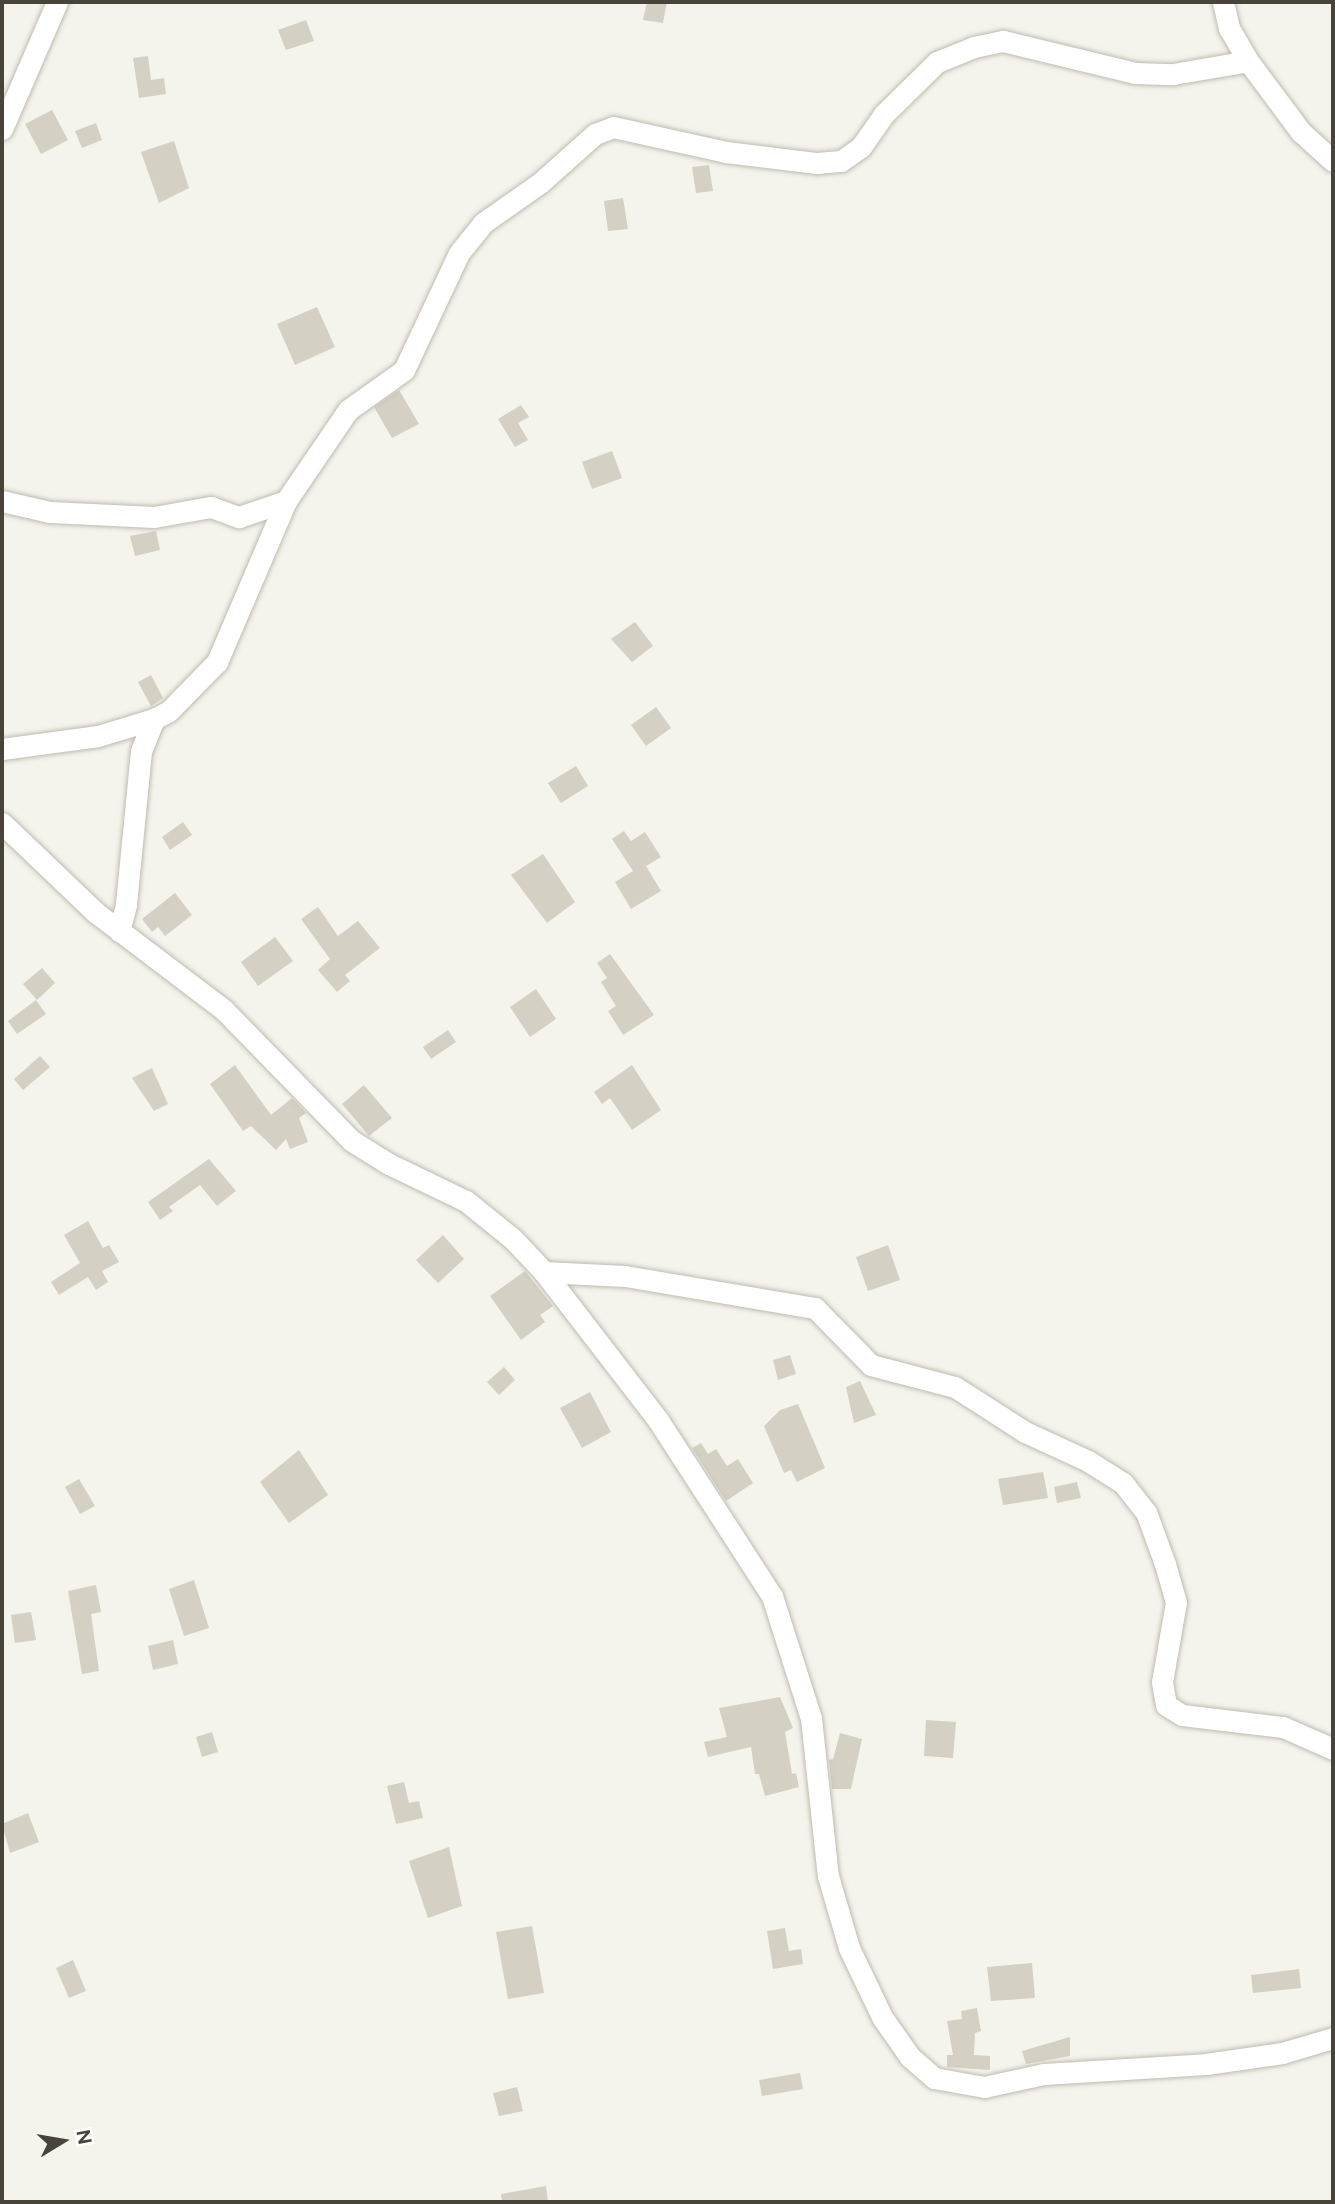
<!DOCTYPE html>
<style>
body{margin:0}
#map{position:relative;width:1335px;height:2204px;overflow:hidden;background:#f4f3ec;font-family:Figtree,sans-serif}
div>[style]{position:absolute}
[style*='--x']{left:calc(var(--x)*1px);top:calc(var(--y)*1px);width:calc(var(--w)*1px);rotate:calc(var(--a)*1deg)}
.building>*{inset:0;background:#d4d0c3}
.roads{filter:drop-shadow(0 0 2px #bfbbaf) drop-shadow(0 0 2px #bfbbaf)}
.minor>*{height:21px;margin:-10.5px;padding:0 10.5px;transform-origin:10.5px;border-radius:10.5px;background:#fff}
span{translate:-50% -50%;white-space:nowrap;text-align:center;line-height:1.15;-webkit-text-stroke:5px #fff;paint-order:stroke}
.frame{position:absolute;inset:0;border:4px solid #48443a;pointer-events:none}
.north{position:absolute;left:28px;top:2106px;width:70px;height:70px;-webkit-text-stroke:5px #fff;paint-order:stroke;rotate:79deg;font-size:19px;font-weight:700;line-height:28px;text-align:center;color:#48443a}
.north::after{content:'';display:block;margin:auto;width:24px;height:32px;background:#48443a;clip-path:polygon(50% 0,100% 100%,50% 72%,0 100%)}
</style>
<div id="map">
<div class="building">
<div style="clip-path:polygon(647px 2px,667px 2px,663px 23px,643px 20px)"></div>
<div style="clip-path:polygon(306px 20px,314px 41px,286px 50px,278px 30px)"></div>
<div style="clip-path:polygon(148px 56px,151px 80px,164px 78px,166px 94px,139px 98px,133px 58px)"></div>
<div style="clip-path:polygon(52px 110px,68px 140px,41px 154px,25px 124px)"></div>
<div style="clip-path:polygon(96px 123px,102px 140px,82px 148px,75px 131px)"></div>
<div style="clip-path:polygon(174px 141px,189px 188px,159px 203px,141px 152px)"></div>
<div style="clip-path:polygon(709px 165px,713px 191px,696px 193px,692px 167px)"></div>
<div style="clip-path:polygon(623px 198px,628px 229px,608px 231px,604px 201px)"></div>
<div style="clip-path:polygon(317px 307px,335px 347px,295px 365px,277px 324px)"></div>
<div style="clip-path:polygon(399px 390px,419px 424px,392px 438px,374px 407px)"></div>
<div style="clip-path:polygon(521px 405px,529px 417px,518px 423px,528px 440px,515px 447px,498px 419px)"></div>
<div style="clip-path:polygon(612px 451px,622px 478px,592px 489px,582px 462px)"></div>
<div style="clip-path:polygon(156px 531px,160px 550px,135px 556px,130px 536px)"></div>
<div style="clip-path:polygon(635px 622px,653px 646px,632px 662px,611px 639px)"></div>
<div style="clip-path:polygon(151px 675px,163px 698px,151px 706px,138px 682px)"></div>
<div style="clip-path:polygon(656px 707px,671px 728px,646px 746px,631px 725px)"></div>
<div style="clip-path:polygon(576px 766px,588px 786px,561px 803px,548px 783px)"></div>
<div style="clip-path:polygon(183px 822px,192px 835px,170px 850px,162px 837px)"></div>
<div style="clip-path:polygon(624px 831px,631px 841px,645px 832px,661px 857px,646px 866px,661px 891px,631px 909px,615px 882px,633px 871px,612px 839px)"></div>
<div style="clip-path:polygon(543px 854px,575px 902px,547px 923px,511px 875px)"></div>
<div style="clip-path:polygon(175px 893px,192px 915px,165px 936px,158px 927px,152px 932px,142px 919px)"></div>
<div style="clip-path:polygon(318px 907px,338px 936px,358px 921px,380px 948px,345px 975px,350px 981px,337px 992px,318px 970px,330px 959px,301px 919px)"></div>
<div style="clip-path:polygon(275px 937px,293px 961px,258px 986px,241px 962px)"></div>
<div style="clip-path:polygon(610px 954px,654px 1015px,623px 1035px,608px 1011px,616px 1006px,601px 982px,607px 978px,597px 963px)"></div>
<div style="clip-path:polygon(42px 968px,55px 983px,37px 1000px,23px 984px)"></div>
<div style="clip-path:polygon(536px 989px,556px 1019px,530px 1037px,510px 1007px)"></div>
<div style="clip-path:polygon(36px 1000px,46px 1014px,17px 1034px,8px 1021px)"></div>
<div style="clip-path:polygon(448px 1030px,456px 1042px,431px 1059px,423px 1047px)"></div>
<div style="clip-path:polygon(40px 1056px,50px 1067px,23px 1090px,14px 1079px)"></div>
<div style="clip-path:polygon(235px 1065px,271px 1115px,292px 1098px,306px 1113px,299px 1118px,308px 1142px,290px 1149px,286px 1139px,276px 1150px,251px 1126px,243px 1131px,210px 1084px)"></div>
<div style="clip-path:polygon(632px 1065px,661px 1110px,632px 1130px,610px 1098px,602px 1104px,594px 1092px)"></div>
<div style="clip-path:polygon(152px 1068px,168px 1104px,154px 1111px,132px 1078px)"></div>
<div style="clip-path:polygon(364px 1085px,392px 1118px,369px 1136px,342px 1104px)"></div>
<div style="clip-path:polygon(209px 1159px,236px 1191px,217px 1206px,200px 1185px,169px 1207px,173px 1211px,160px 1220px,148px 1202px)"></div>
<div style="clip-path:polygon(88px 1221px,103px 1248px,109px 1245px,119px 1262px,102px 1271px,108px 1282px,96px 1290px,88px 1277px,59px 1295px,51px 1282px,80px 1263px,64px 1235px)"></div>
<div style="clip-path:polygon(443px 1235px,464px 1259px,438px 1283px,416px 1260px)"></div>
<div style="clip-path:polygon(888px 1245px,900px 1280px,868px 1291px,856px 1257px)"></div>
<div style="clip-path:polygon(525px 1271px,553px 1306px,540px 1315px,545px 1322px,521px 1340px,490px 1296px)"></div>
<div style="clip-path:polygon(790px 1355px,796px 1374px,778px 1380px,773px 1360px)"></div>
<div style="clip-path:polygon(504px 1367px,515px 1380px,499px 1395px,487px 1382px)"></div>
<div style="clip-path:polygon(860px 1381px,876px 1415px,854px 1423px,846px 1387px)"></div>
<div style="clip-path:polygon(590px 1392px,611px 1432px,582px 1448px,560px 1408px)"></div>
<div style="clip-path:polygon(798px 1404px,825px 1468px,797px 1482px,791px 1470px,784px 1473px,764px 1426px,780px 1410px)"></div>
<div style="clip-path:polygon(701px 1443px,708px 1454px,716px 1449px,727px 1466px,738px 1459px,753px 1483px,726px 1501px,692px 1448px)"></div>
<div style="clip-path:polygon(299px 1450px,328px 1495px,289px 1523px,260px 1482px)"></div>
<div style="clip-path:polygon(1043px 1472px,1048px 1498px,1003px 1505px,998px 1479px)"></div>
<div style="clip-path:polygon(79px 1479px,95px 1506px,80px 1514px,65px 1487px)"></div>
<div style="clip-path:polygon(1077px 1482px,1081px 1498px,1057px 1503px,1054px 1487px)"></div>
<div style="clip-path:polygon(194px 1580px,209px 1628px,184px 1636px,169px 1589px)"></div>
<div style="clip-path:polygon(96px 1585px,101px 1612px,91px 1614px,99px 1671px,82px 1674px,68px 1591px)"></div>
<div style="clip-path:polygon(31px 1612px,36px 1640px,15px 1643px,11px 1615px)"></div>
<div style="clip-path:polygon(173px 1640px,178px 1664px,153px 1670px,148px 1646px)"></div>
<div style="clip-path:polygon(780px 1697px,793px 1728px,785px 1732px,792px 1774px,796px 1773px,799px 1787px,765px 1796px,759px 1774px,755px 1774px,751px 1747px,708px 1757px,704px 1742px,727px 1737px,719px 1708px)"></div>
<div style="clip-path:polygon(926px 1720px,956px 1722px,953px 1758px,924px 1756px)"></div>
<div style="clip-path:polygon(212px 1732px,218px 1752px,202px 1757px,196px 1737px)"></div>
<div style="clip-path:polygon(840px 1733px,862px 1739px,851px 1789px,832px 1789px,829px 1760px,833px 1759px)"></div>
<div style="clip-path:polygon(404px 1782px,409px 1803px,419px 1801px,423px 1818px,396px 1824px,387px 1786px)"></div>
<div style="clip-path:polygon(28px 1813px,39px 1842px,10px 1853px,2px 1824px)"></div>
<div style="clip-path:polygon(449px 1847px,462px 1906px,428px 1918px,409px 1861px)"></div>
<div style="clip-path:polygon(532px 1926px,544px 1993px,508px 1999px,496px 1932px)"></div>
<div style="clip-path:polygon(785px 1928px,789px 1951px,801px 1949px,803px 1964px,773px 1969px,767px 1931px)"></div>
<div style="clip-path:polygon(73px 1960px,86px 1991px,69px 1998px,56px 1968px)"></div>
<div style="clip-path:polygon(1032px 1963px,1035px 1998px,991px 2001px,987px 1967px)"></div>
<div style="clip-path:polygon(1299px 1969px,1301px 1988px,1253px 1993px,1251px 1975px)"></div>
<div style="clip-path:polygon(977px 2008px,981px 2031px,975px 2033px,974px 2055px,990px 2056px,990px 2070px,947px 2067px,947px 2055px,953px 2055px,947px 2021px,962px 2019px,961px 2011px)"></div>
<div style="clip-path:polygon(1070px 2037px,1070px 2056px,1026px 2064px,1022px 2051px)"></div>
<div style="clip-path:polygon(800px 2073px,803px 2089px,762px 2096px,759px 2080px)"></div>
<div style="clip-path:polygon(517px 2087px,523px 2111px,499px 2116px,493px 2093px)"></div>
<div style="clip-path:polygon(546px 2186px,548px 2202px,502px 2202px,501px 2194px)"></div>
</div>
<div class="roads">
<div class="minor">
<div style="--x:1223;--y:2;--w:27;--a:77"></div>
<div style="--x:1229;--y:28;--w:38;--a:60"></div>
<div style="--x:1248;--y:61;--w:89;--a:53.3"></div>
<div style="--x:1301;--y:132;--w:43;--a:42.2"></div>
<div style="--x:2;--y:129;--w:138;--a:-66.6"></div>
<div style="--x:2;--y:501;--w:49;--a:12.9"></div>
<div style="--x:50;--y:512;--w:104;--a:2.8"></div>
<div style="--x:154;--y:517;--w:58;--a:-10"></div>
<div style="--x:211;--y:507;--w:30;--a:20"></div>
<div style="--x:239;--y:517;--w:50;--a:-18.8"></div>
<div style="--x:2;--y:749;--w:97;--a:-7.7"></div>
<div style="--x:98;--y:736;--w:59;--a:-16.9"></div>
<div style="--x:154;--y:719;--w:17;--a:-28"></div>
<div style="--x:169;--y:711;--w:69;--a:-45.6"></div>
<div style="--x:217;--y:662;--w:175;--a:-66.8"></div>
<div style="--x:286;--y:501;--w:110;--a:-55.7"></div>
<div style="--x:348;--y:410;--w:69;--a:-35.5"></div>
<div style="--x:404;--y:370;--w:129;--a:-64.8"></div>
<div style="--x:459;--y:253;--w:38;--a:-51"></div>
<div style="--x:483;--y:223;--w:70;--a:-35.1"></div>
<div style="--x:540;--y:183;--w:74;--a:-41.7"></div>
<div style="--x:595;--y:134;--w:19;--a:-21"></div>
<div style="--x:613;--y:127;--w:116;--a:12.5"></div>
<div style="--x:726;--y:152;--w:92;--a:6.9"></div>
<div style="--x:817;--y:163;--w:24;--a:-5"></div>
<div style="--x:841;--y:161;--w:24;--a:-35"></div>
<div style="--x:861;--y:147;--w:39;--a:-55"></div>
<div style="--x:883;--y:115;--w:76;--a:-44.5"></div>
<div style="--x:937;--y:62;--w:40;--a:-22"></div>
<div style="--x:974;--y:47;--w:30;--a:-12"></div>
<div style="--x:1003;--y:41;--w:136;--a:13.6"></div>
<div style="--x:1135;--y:73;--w:38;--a:2"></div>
<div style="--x:1173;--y:74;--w:76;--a:-9.8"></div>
<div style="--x:2;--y:823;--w:129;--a:43.7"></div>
<div style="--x:95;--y:912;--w:162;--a:37.2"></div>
<div style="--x:224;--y:1010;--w:183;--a:45.7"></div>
<div style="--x:352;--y:1141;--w:44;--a:31.9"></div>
<div style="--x:389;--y:1164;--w:85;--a:25.7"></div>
<div style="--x:466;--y:1201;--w:60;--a:39"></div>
<div style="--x:513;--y:1239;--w:45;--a:46.8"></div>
<div style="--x:544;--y:1272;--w:187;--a:52.4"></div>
<div style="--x:658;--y:1420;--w:210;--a:57.1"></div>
<div style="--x:772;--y:1596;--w:128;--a:72.3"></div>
<div style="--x:811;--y:1718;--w:159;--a:83.9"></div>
<div style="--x:828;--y:1876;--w:75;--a:73.7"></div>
<div style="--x:849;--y:1948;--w:76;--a:64.4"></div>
<div style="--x:882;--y:2017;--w:49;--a:55"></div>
<div style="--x:910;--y:2057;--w:32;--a:41"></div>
<div style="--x:934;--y:2078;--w:51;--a:10.2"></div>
<div style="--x:984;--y:2087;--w:61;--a:-12.2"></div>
<div style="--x:1044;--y:2074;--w:162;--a:-3.5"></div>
<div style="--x:1206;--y:2064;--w:77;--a:-8.2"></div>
<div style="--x:1282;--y:2053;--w:53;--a:-16.4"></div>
<div style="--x:119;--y:931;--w:28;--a:-75"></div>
<div style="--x:126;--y:904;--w:154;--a:-84.4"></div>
<div style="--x:141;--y:751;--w:35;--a:-68"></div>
<div style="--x:544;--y:1272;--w:81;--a:2.8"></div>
<div style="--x:625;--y:1276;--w:193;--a:9.6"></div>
<div style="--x:815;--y:1308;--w:80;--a:45.5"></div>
<div style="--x:871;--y:1365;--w:87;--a:14.7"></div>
<div style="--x:955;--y:1387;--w:83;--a:32.7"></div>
<div style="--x:1025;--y:1432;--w:69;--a:24.7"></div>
<div style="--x:1088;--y:1461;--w:41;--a:32.2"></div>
<div style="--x:1123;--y:1483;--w:37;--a:52"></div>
<div style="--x:1146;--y:1512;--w:55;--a:69.9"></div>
<div style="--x:1165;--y:1564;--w:40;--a:74"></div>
<div style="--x:1176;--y:1602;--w:81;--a:99.9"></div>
<div style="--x:1162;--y:1682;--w:23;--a:80"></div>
<div style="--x:1166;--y:1705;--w:19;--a:32"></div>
<div style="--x:1182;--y:1715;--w:102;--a:6.8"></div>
<div style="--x:1283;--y:1727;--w:55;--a:23.7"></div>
</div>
</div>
<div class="frame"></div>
<div class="north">N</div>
</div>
